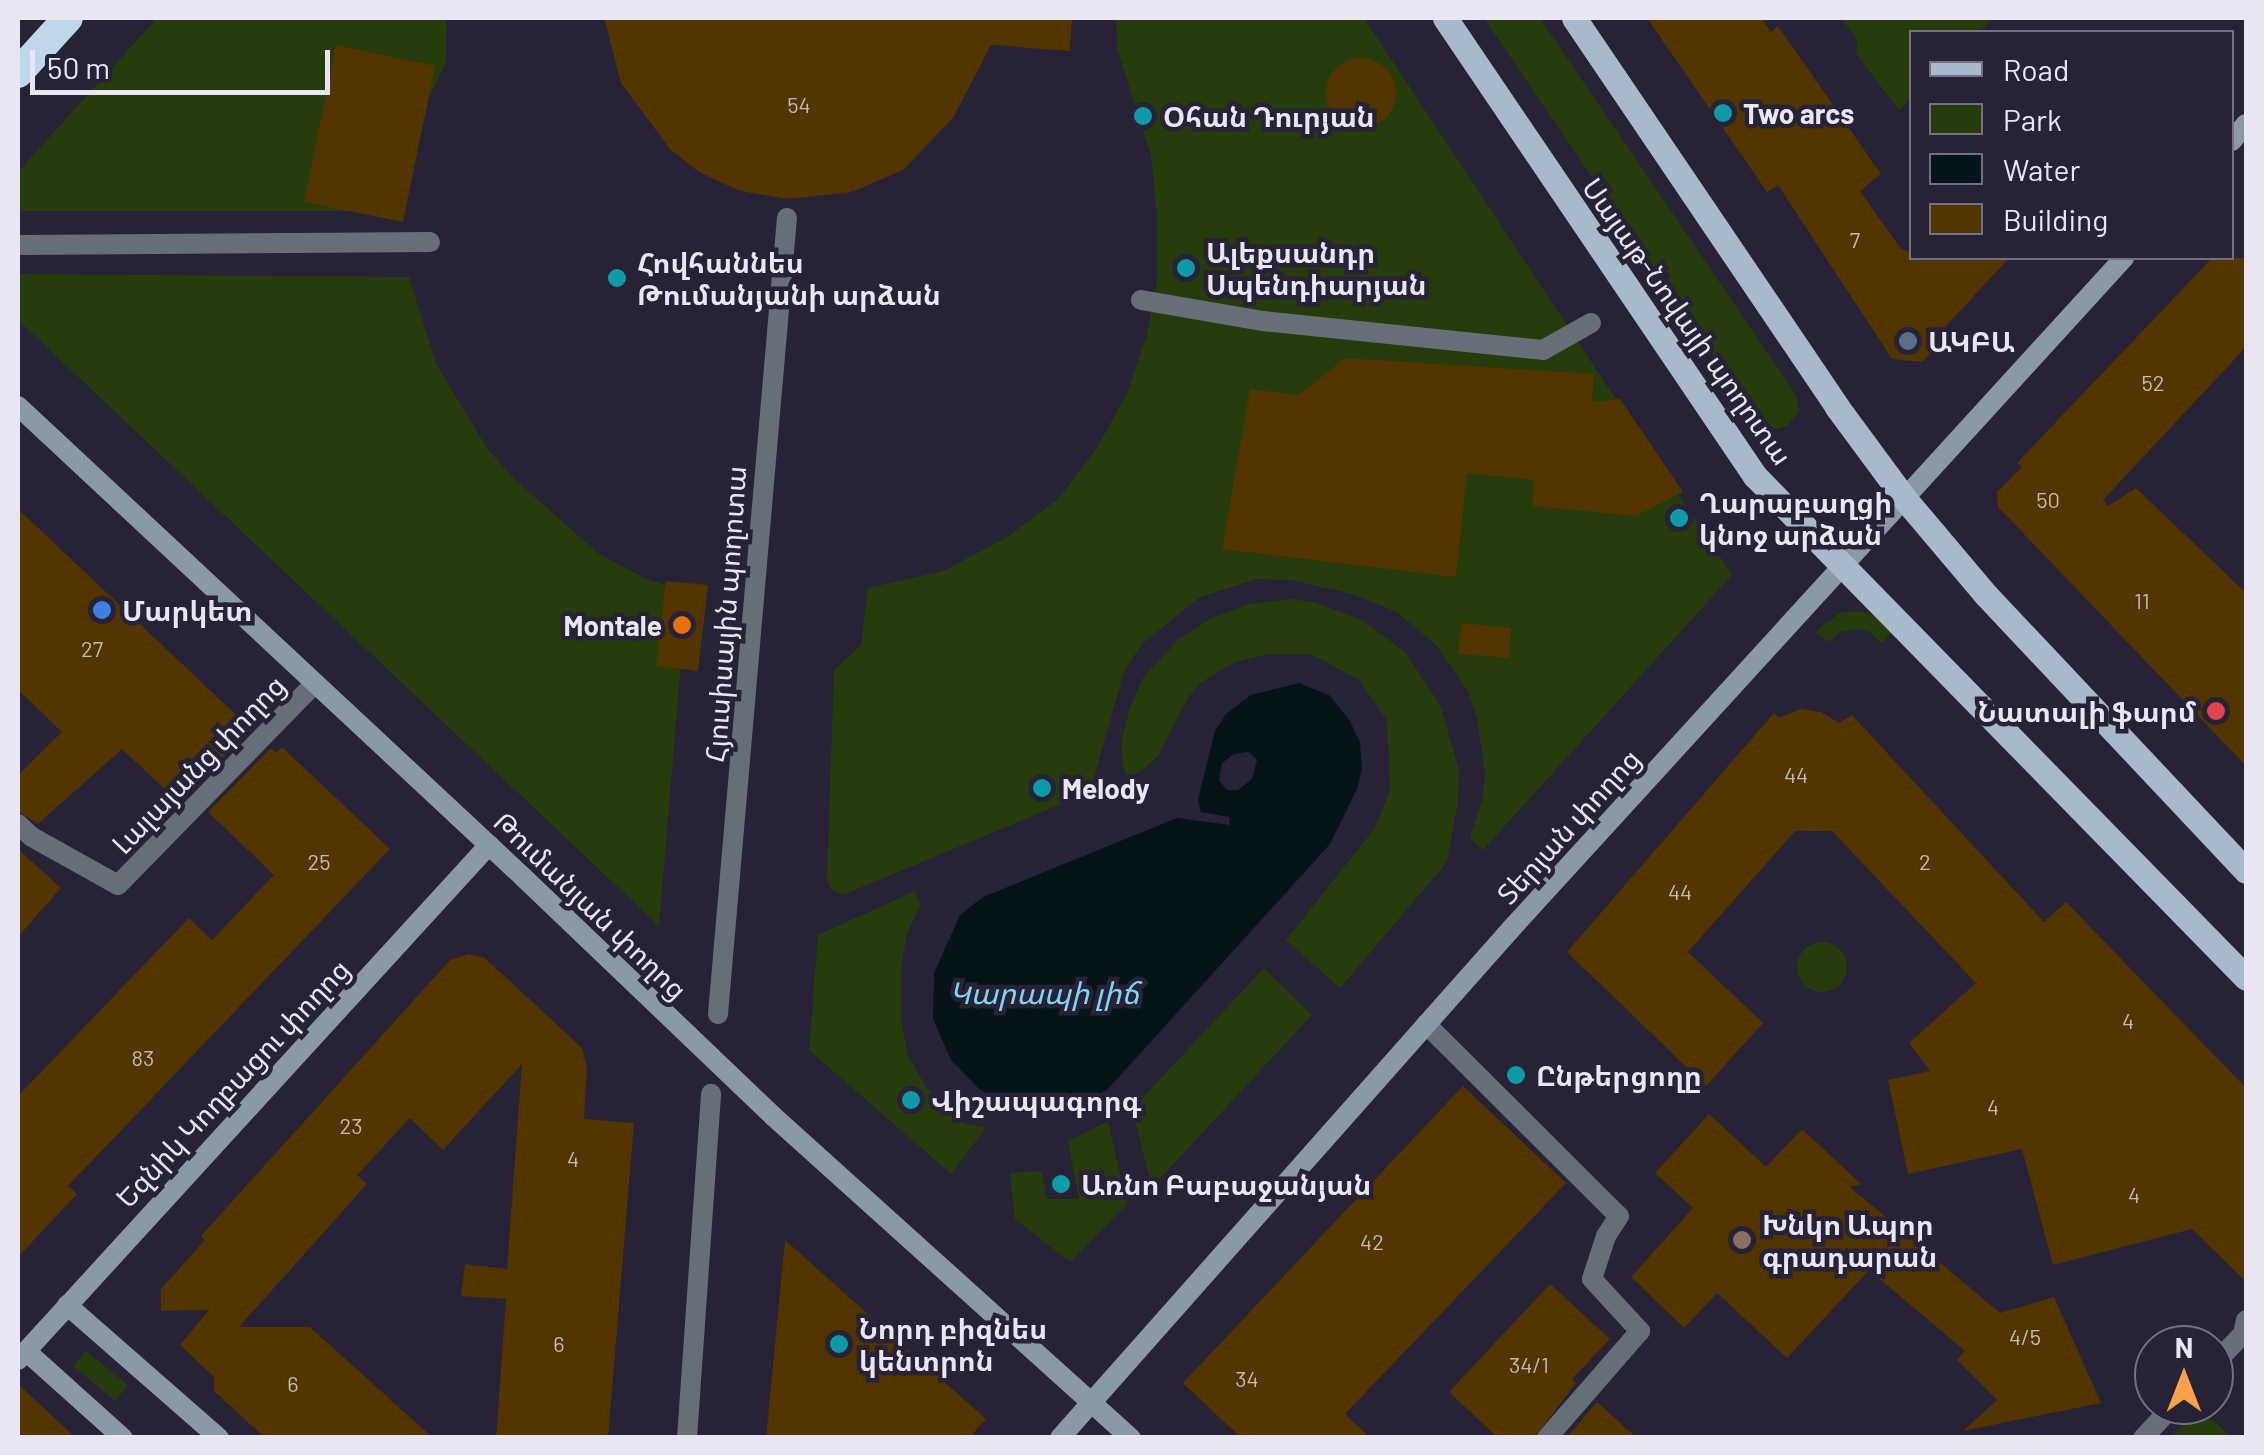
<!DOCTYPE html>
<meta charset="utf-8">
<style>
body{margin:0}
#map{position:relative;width:2264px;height:1455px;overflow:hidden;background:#272235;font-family:Barlow,"Noto Sans Armenian",sans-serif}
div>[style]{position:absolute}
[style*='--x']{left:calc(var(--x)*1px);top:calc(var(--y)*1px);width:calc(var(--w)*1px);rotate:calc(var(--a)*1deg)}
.green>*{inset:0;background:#273c0c}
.round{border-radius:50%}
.water>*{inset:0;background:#041419}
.building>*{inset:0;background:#523500}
.street>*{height:20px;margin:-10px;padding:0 10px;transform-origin:10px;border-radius:10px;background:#666f77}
.secondary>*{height:20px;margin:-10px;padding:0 10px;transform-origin:10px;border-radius:10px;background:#8a99a6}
.primary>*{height:25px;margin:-12.5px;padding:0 12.5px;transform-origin:12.5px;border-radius:12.5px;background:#a7b9ca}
.highway>*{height:30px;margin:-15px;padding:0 15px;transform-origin:15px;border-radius:15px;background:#c0d7eb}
.dots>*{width:28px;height:28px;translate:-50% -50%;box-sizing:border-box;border:5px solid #272235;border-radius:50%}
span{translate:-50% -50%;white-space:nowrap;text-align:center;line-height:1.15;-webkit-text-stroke:9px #272235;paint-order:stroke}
.number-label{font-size:22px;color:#c3b9b6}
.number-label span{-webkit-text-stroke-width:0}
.poi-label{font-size:28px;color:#e9e5f3;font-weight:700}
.left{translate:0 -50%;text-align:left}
.right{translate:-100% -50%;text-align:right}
.street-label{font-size:28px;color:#e9e5f3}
.water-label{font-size:30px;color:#7fd6f3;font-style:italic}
.frame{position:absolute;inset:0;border:20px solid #e9e5f3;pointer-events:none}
.legend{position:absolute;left:1909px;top:30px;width:325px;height:230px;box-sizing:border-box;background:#272235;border:2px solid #757081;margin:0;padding:12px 18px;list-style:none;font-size:30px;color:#e9e5f3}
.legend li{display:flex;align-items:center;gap:20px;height:50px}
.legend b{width:50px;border:2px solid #757081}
.north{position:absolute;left:2134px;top:1325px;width:100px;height:100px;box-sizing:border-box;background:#272235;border:2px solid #757081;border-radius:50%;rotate:0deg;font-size:28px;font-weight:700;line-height:40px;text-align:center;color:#e9e5f3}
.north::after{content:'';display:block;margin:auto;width:35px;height:45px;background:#f9a04c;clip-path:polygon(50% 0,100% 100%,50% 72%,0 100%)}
.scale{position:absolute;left:30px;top:50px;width:300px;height:45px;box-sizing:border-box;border:5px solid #e9e5f3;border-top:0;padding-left:12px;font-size:30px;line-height:35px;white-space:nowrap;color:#e9e5f3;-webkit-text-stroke:8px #272235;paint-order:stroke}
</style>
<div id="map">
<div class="green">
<div style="clip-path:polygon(157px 18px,446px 18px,446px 62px,426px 104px,402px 211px,18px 211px,18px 172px)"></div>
<div style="clip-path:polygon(1116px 18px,1364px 18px,1732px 575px,1483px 850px,1470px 838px,1483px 797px,1485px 772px,1477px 719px,1469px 693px,1437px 646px,1397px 612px,1352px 594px,1292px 580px,1257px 579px,1200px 597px,1142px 644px,1124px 671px,1090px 792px,843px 895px,831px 890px,827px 879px,834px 670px,861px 645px,868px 588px,943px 571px,1006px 538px,1058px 499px,1097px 448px,1128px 391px,1147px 335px,1157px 280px,1157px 216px,1151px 156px,1117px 48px)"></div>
<div style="clip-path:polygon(1484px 18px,1540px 18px,1796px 395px,1799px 411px,1787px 426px,1776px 429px,1757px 421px)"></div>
<div style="clip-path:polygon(1841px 18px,1994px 18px,1979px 32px,1912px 32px,1911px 98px,1899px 110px,1856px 54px,1857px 39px)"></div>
<div style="clip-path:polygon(18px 274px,409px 277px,436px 364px,487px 448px,511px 476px,599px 554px,647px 579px,687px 592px,659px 926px,18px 320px)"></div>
<div style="clip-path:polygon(1292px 599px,1316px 603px,1362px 620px,1405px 652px,1440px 705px,1459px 770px,1458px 801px,1447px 862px,1340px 988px,1286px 940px,1375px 828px,1390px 790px,1387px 720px,1358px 679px,1311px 654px,1268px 654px,1235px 662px,1200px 683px,1188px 698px,1158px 756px,1140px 772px,1127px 776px,1123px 767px,1121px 743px,1130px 707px,1144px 676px,1180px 638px,1214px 617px,1250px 604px)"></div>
<div style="clip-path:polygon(1859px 611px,1877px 616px,1895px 630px,1881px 643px,1870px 632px,1857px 629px,1840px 632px,1829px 642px,1815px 632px,1840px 613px)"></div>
<div style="clip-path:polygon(915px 891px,920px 906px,907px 934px,901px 969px,901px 1019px,908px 1055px,926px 1087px,947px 1110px,966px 1124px,986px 1128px,951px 1174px,809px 1050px,818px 935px)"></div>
<div class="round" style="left:1797px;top:942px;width:50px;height:50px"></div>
<div style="clip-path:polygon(1264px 968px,1312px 1015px,1152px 1187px,1132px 1109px)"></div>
<div style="clip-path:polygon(1108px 1121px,1127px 1204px,1070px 1262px,1015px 1219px,1010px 1173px,1041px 1171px,1047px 1199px,1079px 1199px,1068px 1141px)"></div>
<div style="clip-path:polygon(86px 1351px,128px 1385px,115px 1401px,73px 1366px)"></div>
<div style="clip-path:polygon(2200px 1408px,2231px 1437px,2171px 1437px)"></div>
</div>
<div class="water">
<div style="clip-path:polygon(evenodd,1299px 683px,1329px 695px,1350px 721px,1360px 743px,1362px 769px,1357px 789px,1330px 844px,1107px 1090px,1063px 1110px,1046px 1110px,1020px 1107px,980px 1090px,951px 1060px,933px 1019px,934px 973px,960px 915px,983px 897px,1177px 818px,1230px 825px,1229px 817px,1201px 812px,1198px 800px,1215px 731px,1226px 714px,1251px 695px,1299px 683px,1249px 752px,1257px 760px,1252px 779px,1238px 790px,1227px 790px,1219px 780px,1222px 763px,1234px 754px,1249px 752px)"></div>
</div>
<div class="building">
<div style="clip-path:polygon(604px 18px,1072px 18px,1070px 51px,991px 45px,953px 118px,903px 170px,852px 192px,788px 199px,740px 191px,699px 172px,670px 149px,621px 83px)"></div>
<div style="clip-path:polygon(1647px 18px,1761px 18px,1771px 32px,1778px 26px,1881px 174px,1860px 191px,1901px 249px,1912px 253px,1912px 258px,2009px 258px,1938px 335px,1943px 339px,1922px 362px,1892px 359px,1778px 185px,1767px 192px)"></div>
<div style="clip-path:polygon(336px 45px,435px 66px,403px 222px,304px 202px)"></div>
<div class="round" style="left:1326px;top:58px;width:70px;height:70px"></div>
<div style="clip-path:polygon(2212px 258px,2246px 258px,2246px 347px,2103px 500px,2108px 506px,2136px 488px,2246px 593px,2246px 766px,1998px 507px,1997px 492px,2022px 467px,2017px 463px)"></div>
<div style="clip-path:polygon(1345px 358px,1594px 374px,1592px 402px,1620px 399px,1683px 492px,1636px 516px,1532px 506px,1534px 480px,1467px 473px,1456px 577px,1222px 549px,1250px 389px,1299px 395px)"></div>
<div style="clip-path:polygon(18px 509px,251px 729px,188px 794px,177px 783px,168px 792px,122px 749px,38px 824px,18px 811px,18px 775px,62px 732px,18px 690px)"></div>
<div style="clip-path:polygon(666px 581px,708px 585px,698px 671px,656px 666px)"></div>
<div style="clip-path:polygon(1462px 623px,1511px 628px,1509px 658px,1458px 654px)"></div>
<div style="clip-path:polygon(1800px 709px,1821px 712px,1839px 723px,1852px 715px,2044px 922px,2066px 902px,2246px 1088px,2246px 1282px,2192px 1229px,2053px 1265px,2022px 1149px,1908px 1174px,1888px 1080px,1930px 1071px,1909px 1043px,1976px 983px,1832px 831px,1795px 831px,1688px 952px,1763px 1023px,1706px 1086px,1567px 952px,1774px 713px,1779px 718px)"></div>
<div style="clip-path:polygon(282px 747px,390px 849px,68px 1186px,77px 1194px,18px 1257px,18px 1096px,189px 918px,212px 940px,274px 875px,208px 812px,271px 748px,276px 753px)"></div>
<div style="clip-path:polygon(18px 849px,61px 888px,18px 937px)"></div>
<div style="clip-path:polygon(469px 954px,485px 958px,582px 1048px,587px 1068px,584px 1119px,634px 1123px,608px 1438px,496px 1438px,506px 1299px,461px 1296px,465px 1264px,507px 1269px,522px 1064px,443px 1150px,410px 1118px,357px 1175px,367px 1184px,239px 1327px,310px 1327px,433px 1438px,265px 1438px,214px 1391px,214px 1377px,180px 1345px,209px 1310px,161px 1311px,161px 1289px,205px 1240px,201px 1236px,450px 960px)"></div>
<div style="clip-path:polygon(1463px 1086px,1566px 1183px,1345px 1414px,1370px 1438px,1241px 1438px,1183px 1383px)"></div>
<div style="clip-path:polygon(1709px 1114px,1766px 1167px,1802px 1129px,1861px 1184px,1850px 1187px,2000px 1313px,2054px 1297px,2101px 1403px,1963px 1431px,1997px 1400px,1957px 1360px,1965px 1351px,1869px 1270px,1787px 1358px,1717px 1293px,1684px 1328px,1631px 1277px,1693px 1208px,1655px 1173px)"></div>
<div style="clip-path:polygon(785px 1240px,986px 1419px,969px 1438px,766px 1438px)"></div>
<div style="clip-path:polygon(1550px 1284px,1610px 1339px,1572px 1379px,1576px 1383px,1534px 1438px,1498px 1438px,1449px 1392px)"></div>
<div style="clip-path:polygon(18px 1384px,76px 1438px,18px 1438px)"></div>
<div style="clip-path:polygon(1597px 1402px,1637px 1438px,1566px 1438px)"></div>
</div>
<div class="street">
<div style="--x:18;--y:245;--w:412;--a:-0.4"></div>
<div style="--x:1141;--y:300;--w:124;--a:9.8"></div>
<div style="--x:1263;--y:321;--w:281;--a:5.9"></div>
<div style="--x:1543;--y:350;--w:55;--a:-29.4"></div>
<div style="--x:18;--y:824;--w:19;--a:43"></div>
<div style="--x:32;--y:837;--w:98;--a:29.2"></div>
<div style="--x:118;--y:885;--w:282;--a:-45.7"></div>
<div style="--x:718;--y:1014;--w:799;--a:-85.05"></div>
<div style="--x:1426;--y:1024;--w:272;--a:44.9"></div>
<div style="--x:1619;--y:1216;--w:24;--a:123"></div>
<div style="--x:1606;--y:1236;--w:45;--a:108"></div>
<div style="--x:1592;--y:1279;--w:71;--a:47.3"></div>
<div style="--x:1640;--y:1331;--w:142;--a:131"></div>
<div style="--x:2214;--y:1364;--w:42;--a:-46"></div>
<div style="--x:2243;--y:1334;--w:14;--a:-78"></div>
<div style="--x:687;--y:1438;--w:345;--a:-86"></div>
<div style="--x:2143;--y:1438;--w:45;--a:-46.8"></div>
</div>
<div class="secondary">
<div style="--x:2232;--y:141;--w:22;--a:-51"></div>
<div style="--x:18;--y:406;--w:691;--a:43"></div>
<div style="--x:523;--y:877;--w:346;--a:43.7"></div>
<div style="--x:773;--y:1116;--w:482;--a:42"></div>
<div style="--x:67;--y:1305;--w:202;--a:41.2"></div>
<div style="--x:26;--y:1351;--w:130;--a:41.9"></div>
<div style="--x:18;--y:1360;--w:698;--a:-47.56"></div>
<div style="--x:1060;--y:1438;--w:680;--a:-48.46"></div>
<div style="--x:1511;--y:929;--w:909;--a:-47.59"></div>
</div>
<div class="primary">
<div style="--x:1445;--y:18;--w:553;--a:55.91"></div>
<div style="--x:1755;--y:476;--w:702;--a:45.63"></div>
<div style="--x:1574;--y:18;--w:470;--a:55.9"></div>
<div style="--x:1837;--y:407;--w:113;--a:53.6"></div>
<div style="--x:1904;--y:498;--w:127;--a:49.8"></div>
<div style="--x:1986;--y:595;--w:379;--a:46.7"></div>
</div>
<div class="highway">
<div style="--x:18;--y:73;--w:74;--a:-47.7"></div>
</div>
<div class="dots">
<div style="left:1723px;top:113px;background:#0f9aa8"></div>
<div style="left:1143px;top:116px;background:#0f9aa8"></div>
<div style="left:1186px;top:268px;background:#0f9aa8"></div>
<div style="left:617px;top:278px;background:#0f9aa8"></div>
<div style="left:1908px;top:341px;background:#5c6f8a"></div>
<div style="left:1679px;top:518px;background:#0f9aa8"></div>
<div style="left:102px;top:610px;background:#3f7fe0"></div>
<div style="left:682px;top:625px;background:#e8710a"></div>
<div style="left:2216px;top:711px;background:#e0444e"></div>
<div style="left:1042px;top:788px;background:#0f9aa8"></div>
<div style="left:1516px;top:1075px;background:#0f9aa8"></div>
<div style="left:911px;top:1100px;background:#0f9aa8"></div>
<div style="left:1061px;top:1184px;background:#0f9aa8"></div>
<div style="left:1742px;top:1240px;background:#8d6e63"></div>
<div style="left:839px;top:1344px;background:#0f9aa8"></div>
</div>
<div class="number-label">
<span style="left:799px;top:105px">54</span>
<span style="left:1855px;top:240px">7</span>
<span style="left:2153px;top:383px">52</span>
<span style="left:2048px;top:500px">50</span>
<span style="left:2142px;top:601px">11</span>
<span style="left:92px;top:649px">27</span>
<span style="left:1796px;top:775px">44</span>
<span style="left:319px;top:862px">25</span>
<span style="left:1925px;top:862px">2</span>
<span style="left:1680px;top:892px">44</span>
<span style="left:2128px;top:1021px">4</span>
<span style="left:143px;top:1058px">83</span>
<span style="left:1993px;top:1107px">4</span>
<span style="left:351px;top:1126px">23</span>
<span style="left:573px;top:1159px">4</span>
<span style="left:2134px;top:1195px">4</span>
<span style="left:1372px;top:1242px">42</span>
<span style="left:2025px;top:1337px">4/5</span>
<span style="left:559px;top:1344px">6</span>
<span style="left:1529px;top:1365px">34/1</span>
<span style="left:1247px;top:1379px">34</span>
<span style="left:293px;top:1384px">6</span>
</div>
<div class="poi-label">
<span class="left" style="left:1743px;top:113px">Two arcs</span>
<span class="left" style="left:1163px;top:116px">Օհան Դուրյան</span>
<span class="left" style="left:1206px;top:268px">Ալեքսանդր<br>Սպենդիարյան</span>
<span class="left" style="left:637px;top:278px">Հովհաննես<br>Թումանյանի արձան</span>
<span class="left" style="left:1928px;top:341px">ԱԿԲԱ</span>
<span class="left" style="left:1699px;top:518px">Ղարաբաղցի<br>կնոջ արձան</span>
<span class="left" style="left:122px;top:610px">Մարկետ</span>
<span class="right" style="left:662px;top:625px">Montale</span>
<span class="right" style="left:2196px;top:711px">Նատալի ֆարմ</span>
<span class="left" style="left:1062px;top:788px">Melody</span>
<span class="left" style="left:1536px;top:1075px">Ընթերցողը</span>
<span class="left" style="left:931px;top:1100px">Վիշապագորգ</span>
<span class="left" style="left:1081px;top:1184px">Առնո Բաբաջանյան</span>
<span class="left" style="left:1762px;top:1240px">Խնկո Ապոր<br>գրադարան</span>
<span class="left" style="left:859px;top:1344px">Նորդ բիզնես<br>կենտրոն</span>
</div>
<div class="street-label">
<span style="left:1688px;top:321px;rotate:55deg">Սայաթ-Նովայի պողոտա</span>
<span style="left:725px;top:614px;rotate:-86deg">Հյուսիսային պողոտա</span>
<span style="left:198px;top:764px;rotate:-46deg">Լալայանց փողոց</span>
<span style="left:1568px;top:826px;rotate:-48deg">Տերյան փողոց</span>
<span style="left:591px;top:905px;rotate:44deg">Թումանյան փողոց</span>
<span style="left:232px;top:1083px;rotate:-47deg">Եզնիկ Կողբացու փողոց</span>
</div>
<div class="water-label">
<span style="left:1044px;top:992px">Կարապի լիճ</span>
</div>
<div class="frame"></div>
<ul class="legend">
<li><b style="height:12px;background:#a7b9ca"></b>Road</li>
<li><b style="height:28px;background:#273c0c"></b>Park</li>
<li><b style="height:28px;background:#041419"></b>Water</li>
<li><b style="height:28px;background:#523500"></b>Building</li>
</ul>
<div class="north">N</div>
<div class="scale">50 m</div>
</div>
